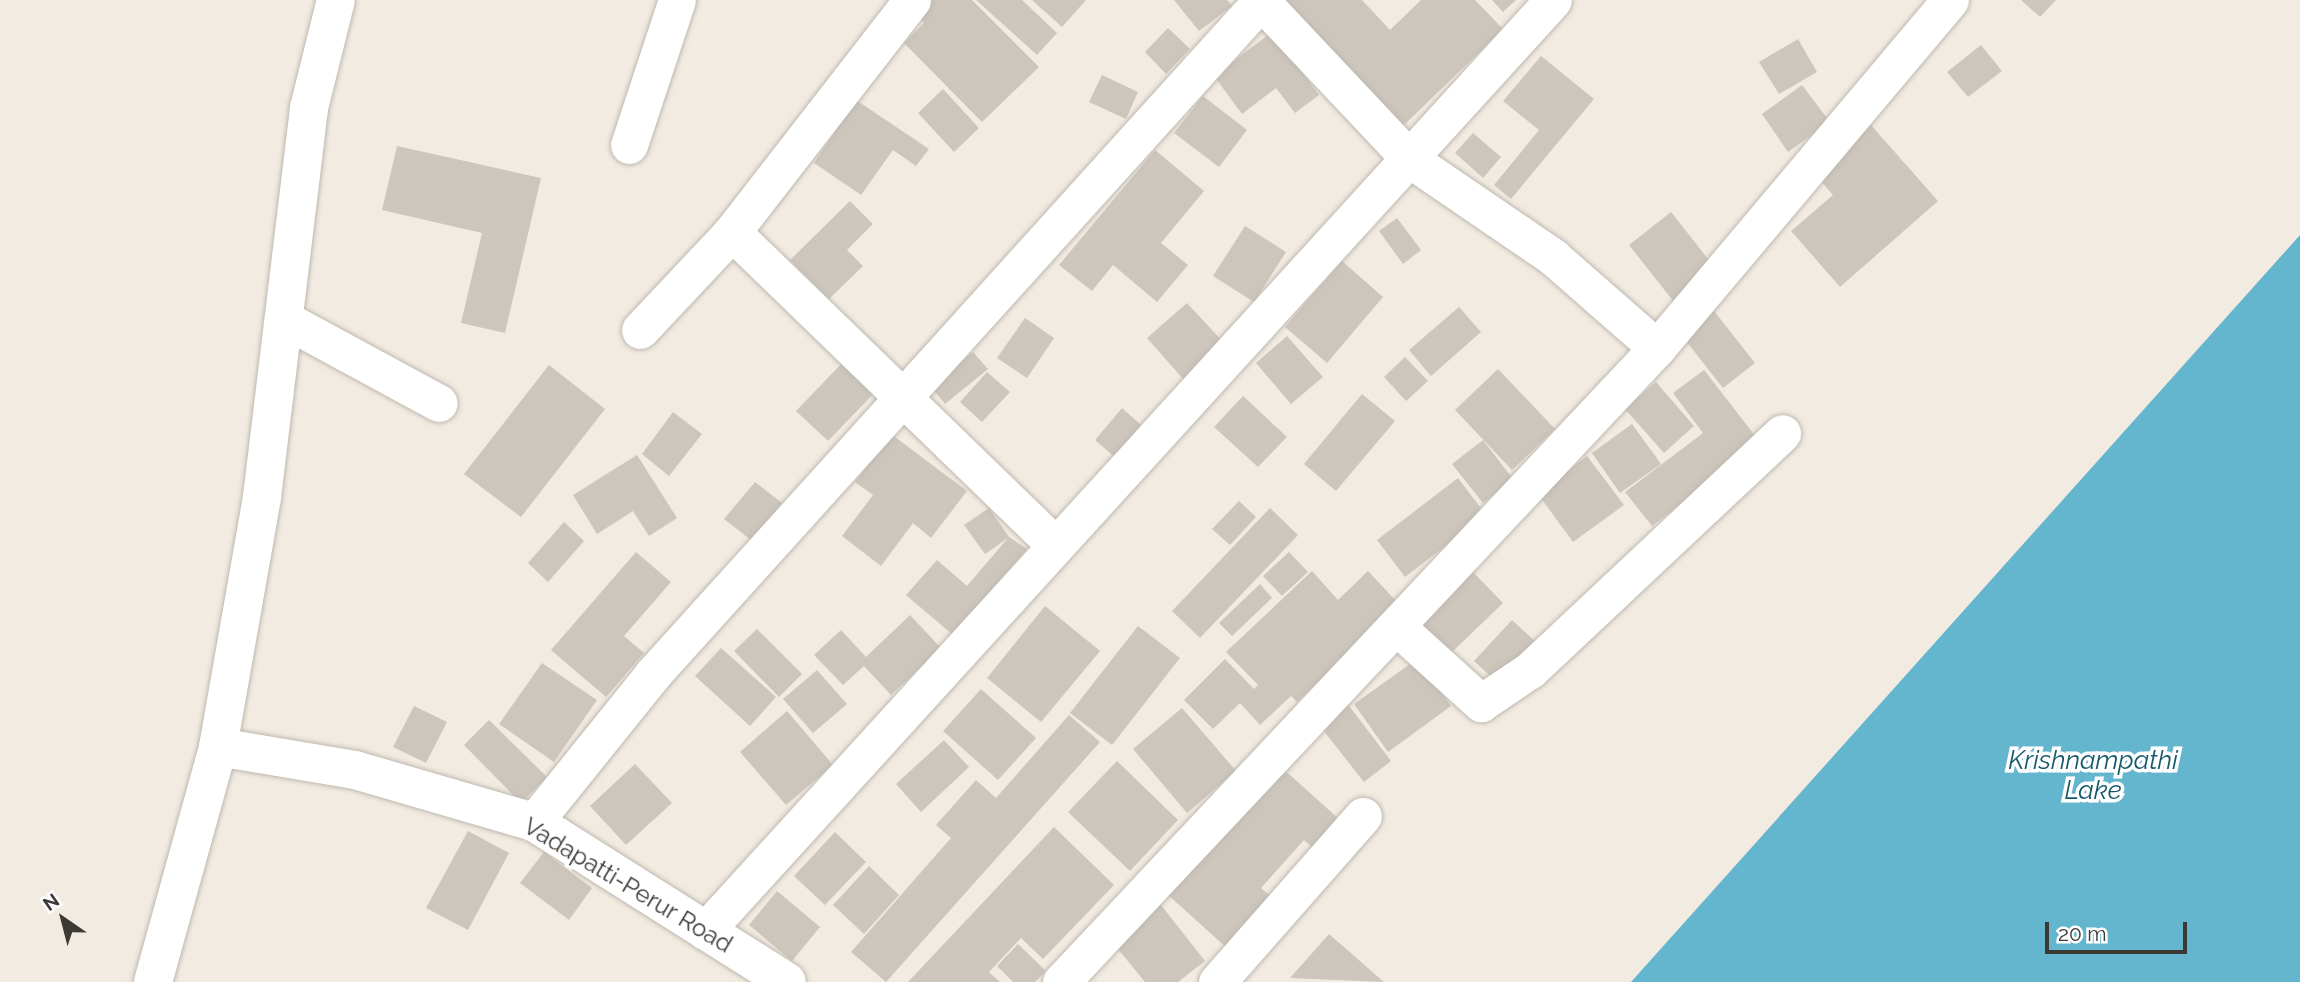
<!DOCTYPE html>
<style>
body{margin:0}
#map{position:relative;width:2300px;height:982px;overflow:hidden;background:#f2ebe1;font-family:Raleway,sans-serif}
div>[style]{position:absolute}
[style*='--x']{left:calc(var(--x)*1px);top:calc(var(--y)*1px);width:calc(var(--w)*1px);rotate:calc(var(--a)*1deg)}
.water>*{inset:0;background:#64b5ce}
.building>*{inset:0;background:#ccc6bc}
.roads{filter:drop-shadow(0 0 2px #bfb8af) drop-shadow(0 0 2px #bfb8af)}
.street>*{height:37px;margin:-18.5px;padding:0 18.5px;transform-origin:18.5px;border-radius:18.5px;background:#fff}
.secondary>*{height:38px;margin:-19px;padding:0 19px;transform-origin:19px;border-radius:19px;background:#fff}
.primary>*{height:38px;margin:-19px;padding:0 19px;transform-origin:19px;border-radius:19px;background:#fff}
span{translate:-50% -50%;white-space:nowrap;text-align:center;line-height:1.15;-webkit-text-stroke:7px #fff;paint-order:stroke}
.street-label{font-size:24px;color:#3d3a36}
.water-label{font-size:26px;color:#16596b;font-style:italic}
.north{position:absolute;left:28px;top:884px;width:70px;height:70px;-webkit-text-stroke:5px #fff;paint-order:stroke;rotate:325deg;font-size:19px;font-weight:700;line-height:28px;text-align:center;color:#3d3a36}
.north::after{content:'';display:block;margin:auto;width:24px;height:32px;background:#3d3a36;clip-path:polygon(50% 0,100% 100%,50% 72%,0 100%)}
.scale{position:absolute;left:2045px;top:922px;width:142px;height:32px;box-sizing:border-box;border:4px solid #3d3a36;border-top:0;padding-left:9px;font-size:21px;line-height:24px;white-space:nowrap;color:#3d3a36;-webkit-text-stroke:5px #fff;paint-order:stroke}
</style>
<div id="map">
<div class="water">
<div style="clip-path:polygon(2300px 235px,2300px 982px,1631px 982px)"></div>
</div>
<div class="building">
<div style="clip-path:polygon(930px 0,972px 0,1039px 67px,982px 122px,904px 43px,924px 23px,916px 14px)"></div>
<div style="clip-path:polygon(976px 0,1022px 0,1057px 33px,1037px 55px)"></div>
<div style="clip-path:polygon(1032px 0,1086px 0,1062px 27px)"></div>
<div style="clip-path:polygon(1174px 0,1227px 0,1232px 6px,1199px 31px)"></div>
<div style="clip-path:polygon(1282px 0,1362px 0,1390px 30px,1421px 0,1475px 0,1503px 29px,1402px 127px)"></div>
<div style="clip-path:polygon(1492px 0,1516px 0,1503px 12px)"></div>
<div style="clip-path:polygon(2021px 0,2056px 0,2040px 17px)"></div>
<div style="clip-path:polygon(1168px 28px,1190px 49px,1166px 74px,1145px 52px)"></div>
<div style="clip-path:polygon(1272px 32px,1319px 95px,1295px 113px,1276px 88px,1242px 114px,1214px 76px)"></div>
<div style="clip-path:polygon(1798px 39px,1817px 72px,1779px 94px,1759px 62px)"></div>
<div style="clip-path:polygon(1981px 45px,2002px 71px,1968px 97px,1947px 72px)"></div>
<div style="clip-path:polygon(1541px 56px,1594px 99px,1511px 199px,1494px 185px,1539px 130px,1503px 101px)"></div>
<div style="clip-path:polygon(1102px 75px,1138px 92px,1126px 119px,1089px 102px)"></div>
<div style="clip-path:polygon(1802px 85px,1830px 122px,1788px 152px,1762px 114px)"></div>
<div style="clip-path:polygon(943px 89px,979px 128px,954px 152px,918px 113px)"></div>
<div style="clip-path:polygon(1203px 96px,1247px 130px,1219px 167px,1174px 133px)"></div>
<div style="clip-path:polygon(856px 100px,929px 149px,916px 166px,893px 150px,861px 195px,814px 163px)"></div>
<div style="clip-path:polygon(1870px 124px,1938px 201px,1840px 287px,1791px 231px,1833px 195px,1814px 173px)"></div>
<div style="clip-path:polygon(1473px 133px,1501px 157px,1483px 178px,1455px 153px)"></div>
<div style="clip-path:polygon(397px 146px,541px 178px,505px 333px,461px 323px,482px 233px,382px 210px)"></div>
<div style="clip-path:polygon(1155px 150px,1204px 191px,1161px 243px,1188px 265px,1157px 302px,1113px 265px,1092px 291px,1059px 265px)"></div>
<div style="clip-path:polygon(850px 201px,873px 224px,847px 250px,863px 266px,829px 299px,790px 260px)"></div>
<div style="clip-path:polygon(1671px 212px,1716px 269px,1674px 302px,1629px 245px)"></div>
<div style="clip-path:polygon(1397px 218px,1421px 250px,1403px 264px,1379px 231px)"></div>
<div style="clip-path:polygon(1245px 226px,1286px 252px,1254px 302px,1213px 276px)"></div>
<div style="clip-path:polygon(1342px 261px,1383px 297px,1327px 363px,1285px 327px)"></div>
<div style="clip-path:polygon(1187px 303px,1226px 345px,1185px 381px,1147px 338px)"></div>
<div style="clip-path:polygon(1459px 307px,1481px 332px,1431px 376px,1409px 350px)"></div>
<div style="clip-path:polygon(1714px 311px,1755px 363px,1723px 388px,1682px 336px)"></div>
<div style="clip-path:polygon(1025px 318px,1054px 338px,1027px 378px,997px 358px)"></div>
<div style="clip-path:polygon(1287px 336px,1323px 377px,1291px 404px,1256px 363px)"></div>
<div style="clip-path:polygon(973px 352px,988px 369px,945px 404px,931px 387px)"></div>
<div style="clip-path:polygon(1405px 357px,1428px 381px,1406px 401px,1384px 377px)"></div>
<div style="clip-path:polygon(847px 358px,879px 388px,828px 441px,796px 411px)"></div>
<div style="clip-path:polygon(549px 365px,605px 409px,521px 517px,464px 474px)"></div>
<div style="clip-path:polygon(1498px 369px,1555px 429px,1512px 470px,1455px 410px)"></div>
<div style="clip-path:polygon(1704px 370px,1760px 442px,1652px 526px,1625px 492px,1703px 433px,1673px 393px)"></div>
<div style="clip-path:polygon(987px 372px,1010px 392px,982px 422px,960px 402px)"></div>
<div style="clip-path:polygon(1656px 382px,1694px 426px,1664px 453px,1625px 409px)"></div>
<div style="clip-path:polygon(1362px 394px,1395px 421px,1336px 491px,1304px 464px)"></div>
<div style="clip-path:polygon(1243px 396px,1287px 437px,1258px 467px,1214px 427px)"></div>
<div style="clip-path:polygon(1122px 408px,1142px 426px,1116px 458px,1095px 440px)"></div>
<div style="clip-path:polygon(673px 412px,702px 434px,669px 476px,642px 454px)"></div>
<div style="clip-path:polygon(1632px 424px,1661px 464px,1620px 493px,1592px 453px)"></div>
<div style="clip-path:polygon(891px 434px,967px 491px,931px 538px,913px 523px,881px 566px,842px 536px,873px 495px,855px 482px)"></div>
<div style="clip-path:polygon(1483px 440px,1513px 479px,1483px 503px,1452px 464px)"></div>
<div style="clip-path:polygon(637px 455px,677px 518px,649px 536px,633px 511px,597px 534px,573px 495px)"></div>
<div style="clip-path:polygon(1587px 456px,1624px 505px,1573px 542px,1538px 494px)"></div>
<div style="clip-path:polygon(1458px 478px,1486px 515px,1405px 577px,1377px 540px)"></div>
<div style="clip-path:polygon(755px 482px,782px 503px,751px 540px,724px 519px)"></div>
<div style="clip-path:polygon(1239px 501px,1256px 517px,1230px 545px,1212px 529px)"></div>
<div style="clip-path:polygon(989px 508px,1009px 537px,1027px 549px,953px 635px,906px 595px,937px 560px,967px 586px,1008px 538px,985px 554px,964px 525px)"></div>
<div style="clip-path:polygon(1270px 508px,1298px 535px,1200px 638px,1172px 611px)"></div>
<div style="clip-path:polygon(564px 522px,584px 541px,548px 582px,528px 563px)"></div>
<div style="clip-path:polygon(636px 552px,671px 582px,624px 636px,644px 653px,606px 697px,551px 650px)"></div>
<div style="clip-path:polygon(1289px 552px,1308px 572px,1282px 596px,1263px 576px)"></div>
<div style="clip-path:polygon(1471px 570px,1503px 603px,1449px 655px,1418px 622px)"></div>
<div style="clip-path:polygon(1312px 571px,1338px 600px,1368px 571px,1399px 604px,1297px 702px,1291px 696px,1260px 725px,1240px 703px,1213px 729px,1184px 700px,1225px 659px,1254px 689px,1258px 685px,1226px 652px)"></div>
<div style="clip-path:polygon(1260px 584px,1272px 598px,1232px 636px,1219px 623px)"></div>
<div style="clip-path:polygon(1045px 606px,1100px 651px,1041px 722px,987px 678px)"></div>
<div style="clip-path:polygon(910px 615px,941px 648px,891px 695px,864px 666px,843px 685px,814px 655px,841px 630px,866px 657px)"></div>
<div style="clip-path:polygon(1512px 620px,1537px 643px,1500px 685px,1474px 661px)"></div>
<div style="clip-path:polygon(1138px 626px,1180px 658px,1112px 745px,1070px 713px)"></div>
<div style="clip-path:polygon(757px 629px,802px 674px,779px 697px,734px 651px)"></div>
<div style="clip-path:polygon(721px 648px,776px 697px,750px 726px,695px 676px)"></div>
<div style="clip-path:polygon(1417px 659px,1451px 706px,1388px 752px,1354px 704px)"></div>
<div style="clip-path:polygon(542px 663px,597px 700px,554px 762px,499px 724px)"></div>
<div style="clip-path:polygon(817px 670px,847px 704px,813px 733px,783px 699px)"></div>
<div style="clip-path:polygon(981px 689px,1036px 738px,998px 780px,943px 731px)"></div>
<div style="clip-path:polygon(1347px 703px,1391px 761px,1364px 782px,1319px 725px)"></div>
<div style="clip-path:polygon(414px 706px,447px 722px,426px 763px,393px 747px)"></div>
<div style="clip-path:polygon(1182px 708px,1236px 771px,1187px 813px,1133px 749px)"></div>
<div style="clip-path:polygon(787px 711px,833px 765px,786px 805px,740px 752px)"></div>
<div style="clip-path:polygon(1069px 715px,1100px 742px,886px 982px,851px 952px,951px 838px,936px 825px,976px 780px,996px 798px)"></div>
<div style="clip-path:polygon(489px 720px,547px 777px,521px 803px,464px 745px)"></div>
<div style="clip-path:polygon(944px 740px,969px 767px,921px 812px,896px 784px)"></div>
<div style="clip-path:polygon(1117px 761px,1178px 820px,1130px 871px,1068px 812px)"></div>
<div style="clip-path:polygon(635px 764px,672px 803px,626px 845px,590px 806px)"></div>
<div style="clip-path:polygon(1280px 766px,1339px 819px,1313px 848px,1304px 840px,1261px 888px,1273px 898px,1228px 949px,1167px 894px)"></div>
<div style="clip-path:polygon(1054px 827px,1114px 885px,1043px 959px,1021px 938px,989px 972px,1000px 982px,908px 982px)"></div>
<div style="clip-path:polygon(468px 831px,509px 853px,468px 930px,426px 908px)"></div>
<div style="clip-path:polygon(835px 832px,866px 862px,825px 905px,794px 876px)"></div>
<div style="clip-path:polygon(544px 852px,592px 888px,569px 920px,520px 883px)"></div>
<div style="clip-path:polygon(869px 866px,899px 895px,864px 934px,833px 905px)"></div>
<div style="clip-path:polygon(777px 891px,820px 927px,792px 961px,749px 925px)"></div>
<div style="clip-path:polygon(1161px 905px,1205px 961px,1178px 982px,1145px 982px,1113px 943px)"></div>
<div style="clip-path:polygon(1329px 934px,1384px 982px,1290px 978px)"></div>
<div style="clip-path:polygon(1018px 944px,1046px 971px,1035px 982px,1013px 982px,997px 966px)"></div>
</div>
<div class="roads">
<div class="street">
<div style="--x:912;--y:0;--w:294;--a:127.8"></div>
<div style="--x:732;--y:232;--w:450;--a:44.1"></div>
<div style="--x:1260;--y:0;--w:220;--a:46.7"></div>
<div style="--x:1411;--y:160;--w:172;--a:34.3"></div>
<div style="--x:1553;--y:257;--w:138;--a:41.2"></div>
<div style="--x:629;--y:145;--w:153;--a:-71.7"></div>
<div style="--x:284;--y:319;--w:176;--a:28.5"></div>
<div style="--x:640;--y:330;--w:134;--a:-46.8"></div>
<div style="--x:1396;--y:626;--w:115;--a:42.2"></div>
<div style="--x:1481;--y:703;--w:59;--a:-34"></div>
<div style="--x:1530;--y:670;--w:346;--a:-43.2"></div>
<div style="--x:534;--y:822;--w:189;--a:-51.2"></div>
<div style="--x:652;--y:675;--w:910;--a:-47.9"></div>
<div style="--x:705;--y:931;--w:1259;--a:-47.67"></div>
<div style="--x:1061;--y:982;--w:870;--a:-46.77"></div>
<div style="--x:1657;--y:348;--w:455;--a:-49.9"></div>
<div style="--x:1217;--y:982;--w:221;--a:-48.7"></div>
</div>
<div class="secondary">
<div style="--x:218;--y:747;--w:139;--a:9.5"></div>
<div style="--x:355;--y:770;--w:186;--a:16.2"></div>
<div style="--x:534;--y:822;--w:299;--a:32.3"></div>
</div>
<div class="primary">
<div style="--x:153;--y:982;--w:244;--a:-74.5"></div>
<div style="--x:218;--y:747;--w:254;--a:-80"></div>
<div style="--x:262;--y:497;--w:392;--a:-83.1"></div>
<div style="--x:309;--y:108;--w:111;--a:-76"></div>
</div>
</div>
<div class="street-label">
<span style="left:628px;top:885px;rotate:31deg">Vadapatti-Perur Road</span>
</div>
<div class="water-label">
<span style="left:2093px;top:776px">Krishnampathi<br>Lake</span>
</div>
<div class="north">N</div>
<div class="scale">20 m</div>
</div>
